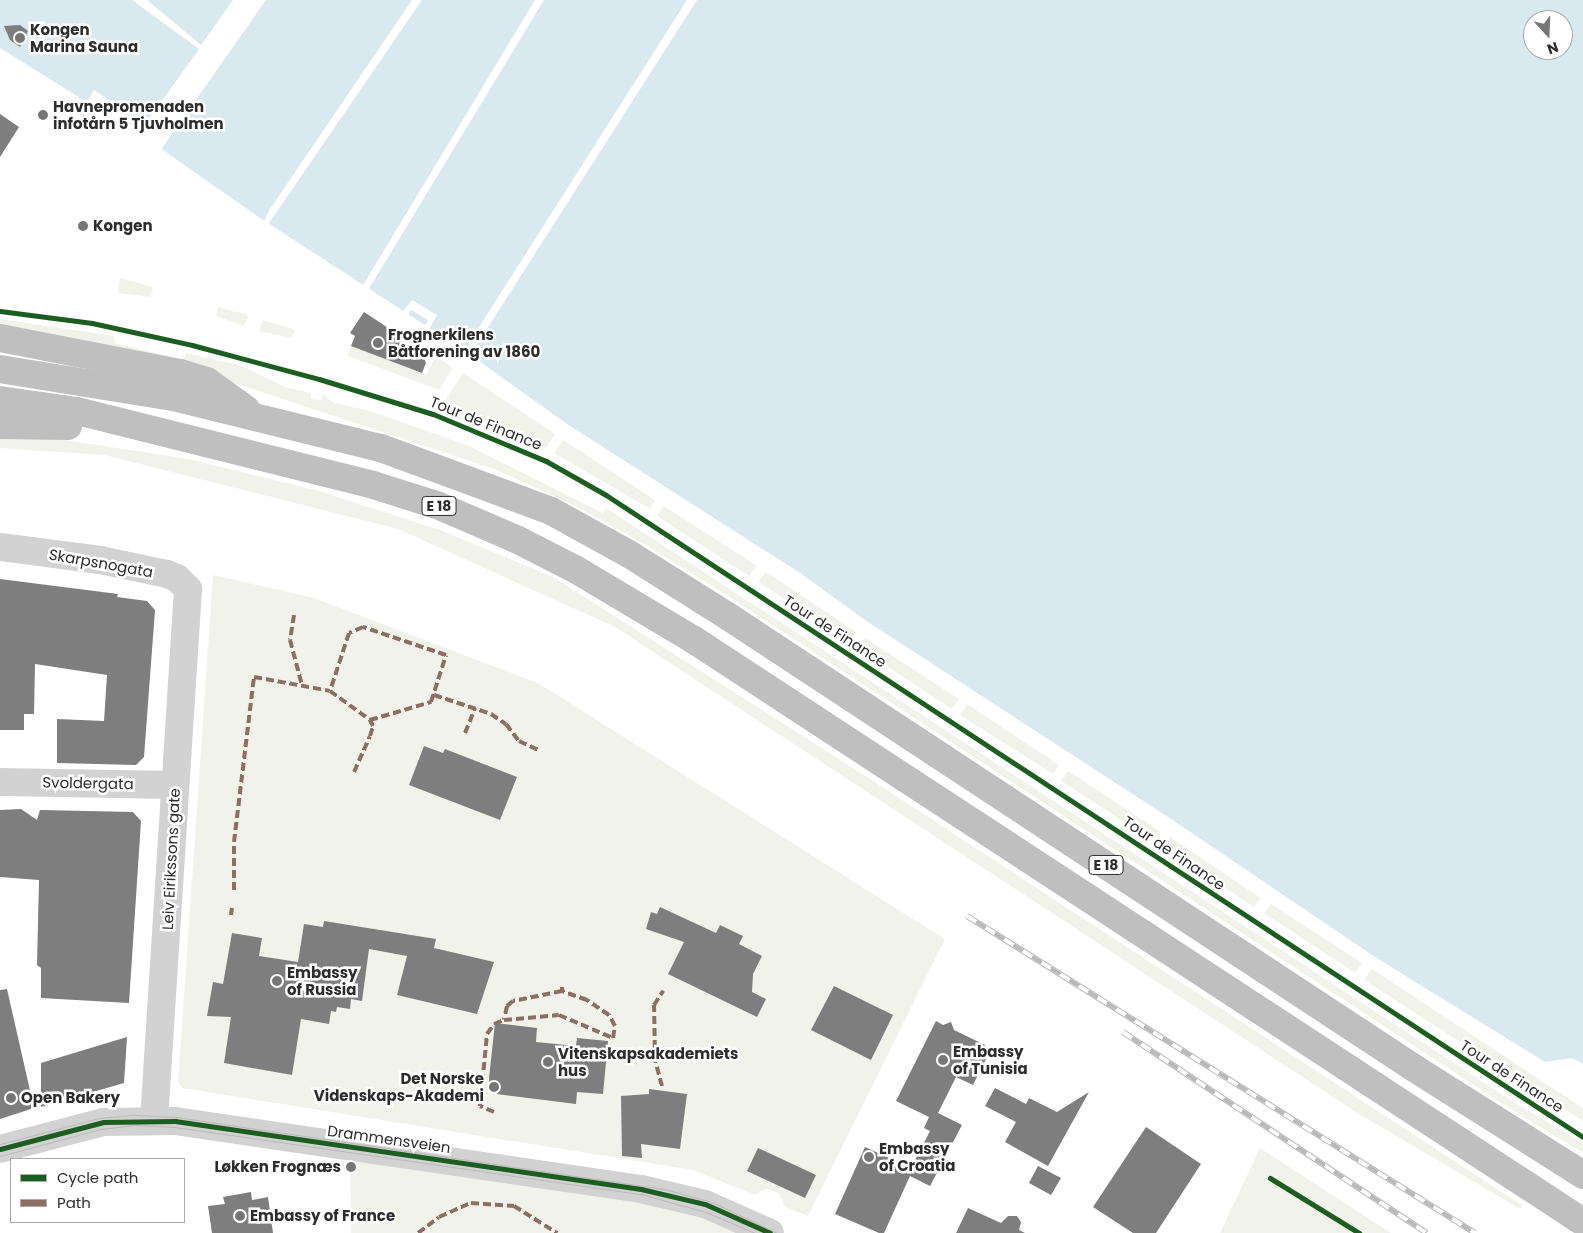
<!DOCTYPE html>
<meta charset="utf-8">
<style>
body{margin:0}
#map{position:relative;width:1583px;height:1233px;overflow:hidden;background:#fff;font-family:Poppins,sans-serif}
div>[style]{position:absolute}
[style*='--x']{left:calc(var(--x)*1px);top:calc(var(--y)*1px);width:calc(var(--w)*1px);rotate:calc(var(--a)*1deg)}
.green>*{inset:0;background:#f1f3eb}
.water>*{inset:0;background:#d8e9f0}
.pier>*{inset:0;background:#fff}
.building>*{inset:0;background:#7e7e7e}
.minor>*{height:28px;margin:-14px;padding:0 14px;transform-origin:14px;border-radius:14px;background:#d2d2d2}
.highway>*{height:28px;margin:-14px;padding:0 14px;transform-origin:14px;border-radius:14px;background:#bfbfbf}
.tram>*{height:1px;margin:-0.5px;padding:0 0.5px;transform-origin:0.5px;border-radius:0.5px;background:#b9b9b9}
.rail>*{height:5.5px;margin-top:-2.75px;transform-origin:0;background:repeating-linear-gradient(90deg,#fff 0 11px,#b9b9b9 0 22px);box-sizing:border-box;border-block:1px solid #b9b9b9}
.quiet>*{height:4px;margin-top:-2px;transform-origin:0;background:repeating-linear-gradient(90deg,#8d6e63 0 8px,transparent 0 12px)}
.cycleway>*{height:5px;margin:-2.5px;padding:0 2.5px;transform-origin:2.5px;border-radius:2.5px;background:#1b5e20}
.dots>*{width:14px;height:14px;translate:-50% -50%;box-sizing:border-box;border:2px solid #fff;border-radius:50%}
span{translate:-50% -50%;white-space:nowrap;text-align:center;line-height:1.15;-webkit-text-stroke:5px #fff;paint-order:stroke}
.shield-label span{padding:1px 4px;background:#fff;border:1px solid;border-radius:4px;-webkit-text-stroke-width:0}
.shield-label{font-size:14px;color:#2d2d2d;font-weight:700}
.poi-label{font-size:15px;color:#2d2d2d;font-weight:700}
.left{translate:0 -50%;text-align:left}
.right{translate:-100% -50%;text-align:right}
.street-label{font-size:15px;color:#2d2d2d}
.legend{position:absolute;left:10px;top:1158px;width:175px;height:65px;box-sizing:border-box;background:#fff;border:1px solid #ababab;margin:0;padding:6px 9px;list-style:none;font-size:15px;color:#2d2d2d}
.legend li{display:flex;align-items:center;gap:10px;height:25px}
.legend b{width:25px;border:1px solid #ababab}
.north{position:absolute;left:1523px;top:10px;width:50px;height:50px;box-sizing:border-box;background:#fff;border:1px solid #ababab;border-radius:50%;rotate:160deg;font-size:14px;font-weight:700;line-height:20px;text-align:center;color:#2d2d2d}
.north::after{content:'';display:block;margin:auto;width:18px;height:22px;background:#767676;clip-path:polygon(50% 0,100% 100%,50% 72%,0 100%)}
</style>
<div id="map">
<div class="green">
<div style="clip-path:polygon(120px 278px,153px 287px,151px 297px,118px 293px)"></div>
<div style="clip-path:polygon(218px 307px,245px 314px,248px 317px,244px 326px,216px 316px)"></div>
<div style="clip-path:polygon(0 319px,113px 336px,115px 343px,184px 360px,186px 353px,242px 366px,285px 387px,311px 393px,311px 399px,321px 400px,323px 394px,332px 402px,370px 411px,469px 446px,603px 513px,606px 508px,1515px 1103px,1583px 1143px,1583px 1153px,1509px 1108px,733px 599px,646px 545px,578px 507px,497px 470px,180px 365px,0 329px)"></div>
<div style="clip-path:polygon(263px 320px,293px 329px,295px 331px,291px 338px,259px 331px)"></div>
<div style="clip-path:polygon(351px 346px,426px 375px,436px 356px,453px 368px,439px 390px,348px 356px)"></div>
<div style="clip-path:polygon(463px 373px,555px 434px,546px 448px,511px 430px,443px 404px)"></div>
<div style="clip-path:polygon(0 438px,52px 438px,188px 459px,319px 491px,440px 530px,553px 577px,861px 773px,1523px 1206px,1520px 1209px,1359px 1114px,615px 627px,398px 529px,104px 455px,0 448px)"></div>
<div style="clip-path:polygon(563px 440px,655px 500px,650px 509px,554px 453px)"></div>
<div style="clip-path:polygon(664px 506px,757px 566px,749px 576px,657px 516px)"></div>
<div style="clip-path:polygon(766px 572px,856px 632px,850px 641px,758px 582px)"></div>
<div style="clip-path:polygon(213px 575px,314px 598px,538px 683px,945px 939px,808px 1216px,785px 1207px,779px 1193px,766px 1189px,755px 1195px,693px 1170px,182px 1088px,178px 1082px)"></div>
<div style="clip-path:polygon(865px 638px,959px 699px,952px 709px,859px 648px)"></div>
<div style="clip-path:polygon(967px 704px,1059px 765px,1053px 774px,960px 715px)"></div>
<div style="clip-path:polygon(1068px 771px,1161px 832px,1154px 841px,1061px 781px)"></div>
<div style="clip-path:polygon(1170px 837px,1261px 898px,1254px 907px,1165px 848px)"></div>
<div style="clip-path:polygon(1271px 904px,1362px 963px,1355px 973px,1264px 913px)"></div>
<div style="clip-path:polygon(1372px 969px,1583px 1108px,1583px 1121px,1364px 980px)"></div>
<div style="clip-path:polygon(1260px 1148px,1391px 1233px,1220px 1233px)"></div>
<div style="clip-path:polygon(350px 1160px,708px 1211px,756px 1233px,351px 1233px)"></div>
</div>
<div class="water">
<div style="clip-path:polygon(evenodd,0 0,1583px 0,1583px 1064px,1572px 1058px,1545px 1062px,1375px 957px,1174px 821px,868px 622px,800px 573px,567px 424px,465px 351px,260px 218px,160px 148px,0 48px,0 0,1533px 20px,1563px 20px,1563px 50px,1533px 50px,1533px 20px)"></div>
</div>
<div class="pier">
<div style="clip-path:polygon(132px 0,147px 0,201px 45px,233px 0,266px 0,160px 151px,86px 103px,94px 90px,127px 112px,122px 119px,141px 130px,199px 49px)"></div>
<div style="clip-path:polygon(412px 0,422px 0,267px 226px,263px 223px,270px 209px)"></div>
<div style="clip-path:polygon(535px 0,544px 0,367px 292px,361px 288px,368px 277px)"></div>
<div style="clip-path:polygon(687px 0,697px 0,469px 357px,465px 354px,469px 343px)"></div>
<div style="clip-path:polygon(412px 300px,437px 315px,428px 331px,424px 328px,428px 320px,411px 310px,407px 317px,401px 314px)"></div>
</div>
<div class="building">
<div style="clip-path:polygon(20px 25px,28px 31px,20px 47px,10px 40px,4px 26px)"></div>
<div style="clip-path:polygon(0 114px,19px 127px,0 157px)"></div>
<div style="clip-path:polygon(364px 312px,402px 337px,399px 340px,423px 356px,426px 363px,422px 373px,351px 346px,355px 336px,350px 333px)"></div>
<div style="clip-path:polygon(0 579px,118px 594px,117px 597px,147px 601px,155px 610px,144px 757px,136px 765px,57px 763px,57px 719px,104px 721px,107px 675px,35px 664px,34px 714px,24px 714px,24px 730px,0 730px)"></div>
<div style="clip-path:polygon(424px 746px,443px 753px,445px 749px,517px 777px,500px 820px,409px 785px)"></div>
<div style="clip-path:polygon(21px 809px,37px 820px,40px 810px,133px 812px,141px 821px,129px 1003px,41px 998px,41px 968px,37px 965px,39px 880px,0 877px,0 810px)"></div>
<div style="clip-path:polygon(660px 907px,716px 933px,720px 925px,743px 936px,739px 944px,762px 956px,753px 974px,752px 992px,766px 999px,757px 1017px,668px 974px,684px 942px,646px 929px,651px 912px,657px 914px)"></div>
<div style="clip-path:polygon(324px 921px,436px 939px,434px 948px,494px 962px,477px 1014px,397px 995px,407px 956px,369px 949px,362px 1001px,351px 999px,350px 1009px,337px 1007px,336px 1012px,331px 1011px,329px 1024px,301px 1019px,292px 1075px,224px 1063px,231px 1017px,207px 1016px,213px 982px,223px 984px,232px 933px,262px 938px,259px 956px,298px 962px,304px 924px,323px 927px)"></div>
<div style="clip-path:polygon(834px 986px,893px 1015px,871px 1060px,811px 1030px)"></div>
<div style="clip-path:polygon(7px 989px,34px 1108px,0 1119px,0 990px)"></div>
<div style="clip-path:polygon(936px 1021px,943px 1025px,951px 1022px,954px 1030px,985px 1045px,988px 1055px,973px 1085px,956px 1077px,938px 1113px,962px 1125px,930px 1186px,910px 1176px,884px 1233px,879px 1233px,835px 1214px,865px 1147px,911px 1168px,930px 1131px,924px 1128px,929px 1117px,896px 1101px)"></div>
<div style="clip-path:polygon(495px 1023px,537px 1028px,536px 1042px,576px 1046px,577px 1038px,608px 1041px,603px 1094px,577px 1092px,576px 1104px,497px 1094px,497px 1087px,490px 1086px,489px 1078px)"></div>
<div style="clip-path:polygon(127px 1037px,124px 1083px,41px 1107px,41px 1063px)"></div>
<div style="clip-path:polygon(995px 1088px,1026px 1104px,1029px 1098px,1057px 1112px,1089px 1092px,1048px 1166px,1005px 1142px,1016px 1122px,985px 1106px)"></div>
<div style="clip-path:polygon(649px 1089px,687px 1094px,680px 1149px,641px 1144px,642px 1158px,622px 1156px,621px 1096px,649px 1094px)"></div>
<div style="clip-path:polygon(1146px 1127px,1201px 1164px,1156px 1233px,1133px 1233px,1093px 1207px)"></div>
<div style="clip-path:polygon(758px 1148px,816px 1175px,805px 1198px,747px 1171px)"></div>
<div style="clip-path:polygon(1038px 1166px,1061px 1178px,1051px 1195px,1029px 1183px)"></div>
<div style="clip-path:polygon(251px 1192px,252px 1200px,268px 1197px,273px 1233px,212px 1233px,208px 1206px,225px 1204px,223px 1197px)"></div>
<div style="clip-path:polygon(968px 1208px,1001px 1223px,1008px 1216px,1017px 1216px,1021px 1222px,1019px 1230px,1025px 1233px,956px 1233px)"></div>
</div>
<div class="minor">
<div style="--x:0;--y:547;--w:101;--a:7.4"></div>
<div style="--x:100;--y:560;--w:68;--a:11.8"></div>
<div style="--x:167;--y:574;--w:11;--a:22"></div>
<div style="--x:177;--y:578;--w:16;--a:45"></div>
<div style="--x:188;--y:589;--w:532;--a:93.66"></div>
<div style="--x:0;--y:782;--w:175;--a:1"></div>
<div style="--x:0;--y:1149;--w:107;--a:-14.6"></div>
<div style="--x:104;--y:1122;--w:71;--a:-0.8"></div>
<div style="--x:175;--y:1121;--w:471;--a:8.3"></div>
<div style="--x:641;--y:1189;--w:66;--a:13.2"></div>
<div style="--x:705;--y:1204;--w:71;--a:24"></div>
</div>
<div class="highway">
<div style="--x:0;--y:338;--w:183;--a:11"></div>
<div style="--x:180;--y:373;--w:28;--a:17"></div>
<div style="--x:207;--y:381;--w:48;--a:35.7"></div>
<div style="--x:0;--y:369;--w:175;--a:9.2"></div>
<div style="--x:173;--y:397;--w:214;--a:13.8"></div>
<div style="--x:381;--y:448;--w:181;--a:20.3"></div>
<div style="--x:551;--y:511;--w:89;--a:28.9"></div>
<div style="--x:629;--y:554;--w:118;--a:32.2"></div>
<div style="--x:729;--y:617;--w:820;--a:33.36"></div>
<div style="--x:1414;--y:1068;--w:200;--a:32.3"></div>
<div style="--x:0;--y:400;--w:78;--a:8.1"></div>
<div style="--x:77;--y:411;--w:305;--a:14"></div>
<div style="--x:373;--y:485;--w:67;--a:17.4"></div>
<div style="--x:437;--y:505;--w:86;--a:23.3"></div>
<div style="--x:516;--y:539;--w:66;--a:27"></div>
<div style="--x:575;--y:569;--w:139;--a:30.8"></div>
<div style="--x:694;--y:640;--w:1063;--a:33.21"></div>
<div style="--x:0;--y:425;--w:68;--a:0.8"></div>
</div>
<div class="tram">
<div style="--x:0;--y:1144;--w:102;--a:-14.7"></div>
<div style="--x:99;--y:1118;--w:37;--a:-5"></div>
<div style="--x:136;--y:1115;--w:40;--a:2.9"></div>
<div style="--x:176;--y:1117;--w:497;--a:8.4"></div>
<div style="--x:668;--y:1190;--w:46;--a:15.3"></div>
<div style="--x:712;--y:1202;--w:72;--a:25.5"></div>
<div style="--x:0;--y:1156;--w:105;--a:-15"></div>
<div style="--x:101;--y:1129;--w:35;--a:-7"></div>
<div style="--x:136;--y:1125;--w:39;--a:3"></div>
<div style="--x:175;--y:1127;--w:471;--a:8.2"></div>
<div style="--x:641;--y:1194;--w:67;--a:15.5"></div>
<div style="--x:706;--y:1212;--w:53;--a:23.2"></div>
</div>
<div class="rail">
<div style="--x:967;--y:916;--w:599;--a:31.96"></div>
<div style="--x:1123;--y:1032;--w:364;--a:33.5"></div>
</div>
<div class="quiet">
<div style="--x:294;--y:615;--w:25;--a:99"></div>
<div style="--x:290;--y:640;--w:47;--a:75.1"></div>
<div style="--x:434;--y:695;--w:60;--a:18.4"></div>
<div style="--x:491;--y:714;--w:18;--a:34"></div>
<div style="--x:506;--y:724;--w:21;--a:53"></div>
<div style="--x:519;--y:741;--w:21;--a:25"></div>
<div style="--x:465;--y:733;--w:27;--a:-68"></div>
<div style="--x:354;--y:772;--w:39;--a:-66"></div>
<div style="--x:370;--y:736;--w:10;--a:-73"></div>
<div style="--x:373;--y:726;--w:7;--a:-117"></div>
<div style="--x:234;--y:890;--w:48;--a:-90"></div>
<div style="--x:234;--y:842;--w:166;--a:-83.1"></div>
<div style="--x:254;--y:677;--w:77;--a:10.4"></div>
<div style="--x:330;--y:691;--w:49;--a:35.9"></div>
<div style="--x:370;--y:720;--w:64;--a:-16.4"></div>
<div style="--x:431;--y:702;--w:49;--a:-72.3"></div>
<div style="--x:446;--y:655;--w:88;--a:-161.4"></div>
<div style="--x:363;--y:627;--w:15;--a:157"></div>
<div style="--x:349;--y:633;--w:61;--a:108.1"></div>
<div style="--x:231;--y:915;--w:7;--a:-82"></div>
<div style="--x:562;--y:991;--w:50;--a:168.5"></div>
<div style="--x:513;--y:1001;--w:8;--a:140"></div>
<div style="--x:507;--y:1006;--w:14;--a:102"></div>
<div style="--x:504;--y:1020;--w:55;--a:-5.2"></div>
<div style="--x:559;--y:1015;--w:59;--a:23.1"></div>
<div style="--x:613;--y:1038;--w:12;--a:-81"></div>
<div style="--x:615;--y:1026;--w:13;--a:-119"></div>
<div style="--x:609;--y:1015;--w:27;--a:-146"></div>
<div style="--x:587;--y:1000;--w:27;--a:-160"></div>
<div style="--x:562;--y:991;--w:4;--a:-90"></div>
<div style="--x:662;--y:1086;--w:27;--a:-105"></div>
<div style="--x:655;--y:1060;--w:55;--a:-91"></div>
<div style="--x:654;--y:1005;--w:17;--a:-57"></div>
<div style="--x:494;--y:1112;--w:15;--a:-157"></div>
<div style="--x:480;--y:1106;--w:72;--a:-84.4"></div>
<div style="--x:487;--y:1034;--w:12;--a:-55"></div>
<div style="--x:494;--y:1024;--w:11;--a:-22"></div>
<div style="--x:418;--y:1233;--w:26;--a:-37"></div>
<div style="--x:439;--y:1217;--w:35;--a:-24"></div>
<div style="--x:471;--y:1203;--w:43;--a:4"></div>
<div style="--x:514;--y:1206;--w:51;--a:32.1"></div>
</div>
<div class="cycleway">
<div style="--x:0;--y:311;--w:93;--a:7.4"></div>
<div style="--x:92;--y:323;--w:102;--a:12.4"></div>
<div style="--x:192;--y:345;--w:131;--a:15"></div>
<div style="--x:319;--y:379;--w:119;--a:17.1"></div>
<div style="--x:433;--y:414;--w:122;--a:22.6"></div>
<div style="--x:546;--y:461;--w:69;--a:29.5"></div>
<div style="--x:606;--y:495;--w:1169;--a:33.31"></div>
<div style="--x:0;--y:1149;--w:107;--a:-14.6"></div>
<div style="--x:104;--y:1122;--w:71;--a:-0.8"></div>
<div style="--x:175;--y:1121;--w:471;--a:8.3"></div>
<div style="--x:641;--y:1189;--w:66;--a:13.2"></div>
<div style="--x:705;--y:1204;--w:71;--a:24"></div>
<div style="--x:1270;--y:1178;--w:105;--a:31.7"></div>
</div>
<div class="dots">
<div style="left:20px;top:38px;background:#767676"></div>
<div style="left:43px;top:115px;background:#767676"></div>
<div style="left:83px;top:226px;background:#767676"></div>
<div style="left:378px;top:343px;background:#767676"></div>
<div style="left:277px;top:981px;background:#767676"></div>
<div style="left:943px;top:1060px;background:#767676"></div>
<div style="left:548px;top:1062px;background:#767676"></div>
<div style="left:494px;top:1087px;background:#767676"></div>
<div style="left:11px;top:1098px;background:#767676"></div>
<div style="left:869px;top:1157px;background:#767676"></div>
<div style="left:351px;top:1167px;background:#767676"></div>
<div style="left:240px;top:1216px;background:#767676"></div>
</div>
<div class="shield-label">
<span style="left:439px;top:506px">E 18</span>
<span style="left:1106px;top:865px">E 18</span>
</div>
<div class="poi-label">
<span class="left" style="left:30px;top:38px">Kongen<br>Marina Sauna</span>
<span class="left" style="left:53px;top:115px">Havnepromenaden<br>infotårn 5 Tjuvholmen</span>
<span class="left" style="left:93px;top:226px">Kongen</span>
<span class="left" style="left:388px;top:343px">Frognerkilens<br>Båtforening av 1860</span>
<span class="left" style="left:287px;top:981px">Embassy<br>of Russia</span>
<span class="left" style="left:953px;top:1060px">Embassy<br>of Tunisia</span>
<span class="left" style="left:558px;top:1062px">Vitenskapsakademiets<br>hus</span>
<span class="right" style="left:484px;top:1087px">Det Norske<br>Videnskaps-Akademi</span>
<span class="left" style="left:21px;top:1098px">Open Bakery</span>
<span class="left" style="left:879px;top:1157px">Embassy<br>of Croatia</span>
<span class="right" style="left:341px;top:1167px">Løkken Frognæs</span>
<span class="left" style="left:250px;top:1216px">Embassy of France</span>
</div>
<div class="street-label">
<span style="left:486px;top:423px;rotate:22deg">Tour de Finance</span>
<span style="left:101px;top:563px;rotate:10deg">Skarpsnogata</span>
<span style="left:835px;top:631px;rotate:33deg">Tour de Finance</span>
<span style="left:88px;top:783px;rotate:1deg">Svoldergata</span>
<span style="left:1174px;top:853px;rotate:34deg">Tour de Finance</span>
<span style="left:171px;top:859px;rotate:-87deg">Leiv Eirikssons gate</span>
<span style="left:1512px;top:1076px;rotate:33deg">Tour de Finance</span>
<span style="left:389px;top:1139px;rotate:8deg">Drammensveien</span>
</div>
<ul class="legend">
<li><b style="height:6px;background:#1b5e20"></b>Cycle path</li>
<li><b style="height:6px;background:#8d6e63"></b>Path</li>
</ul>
<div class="north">N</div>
</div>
